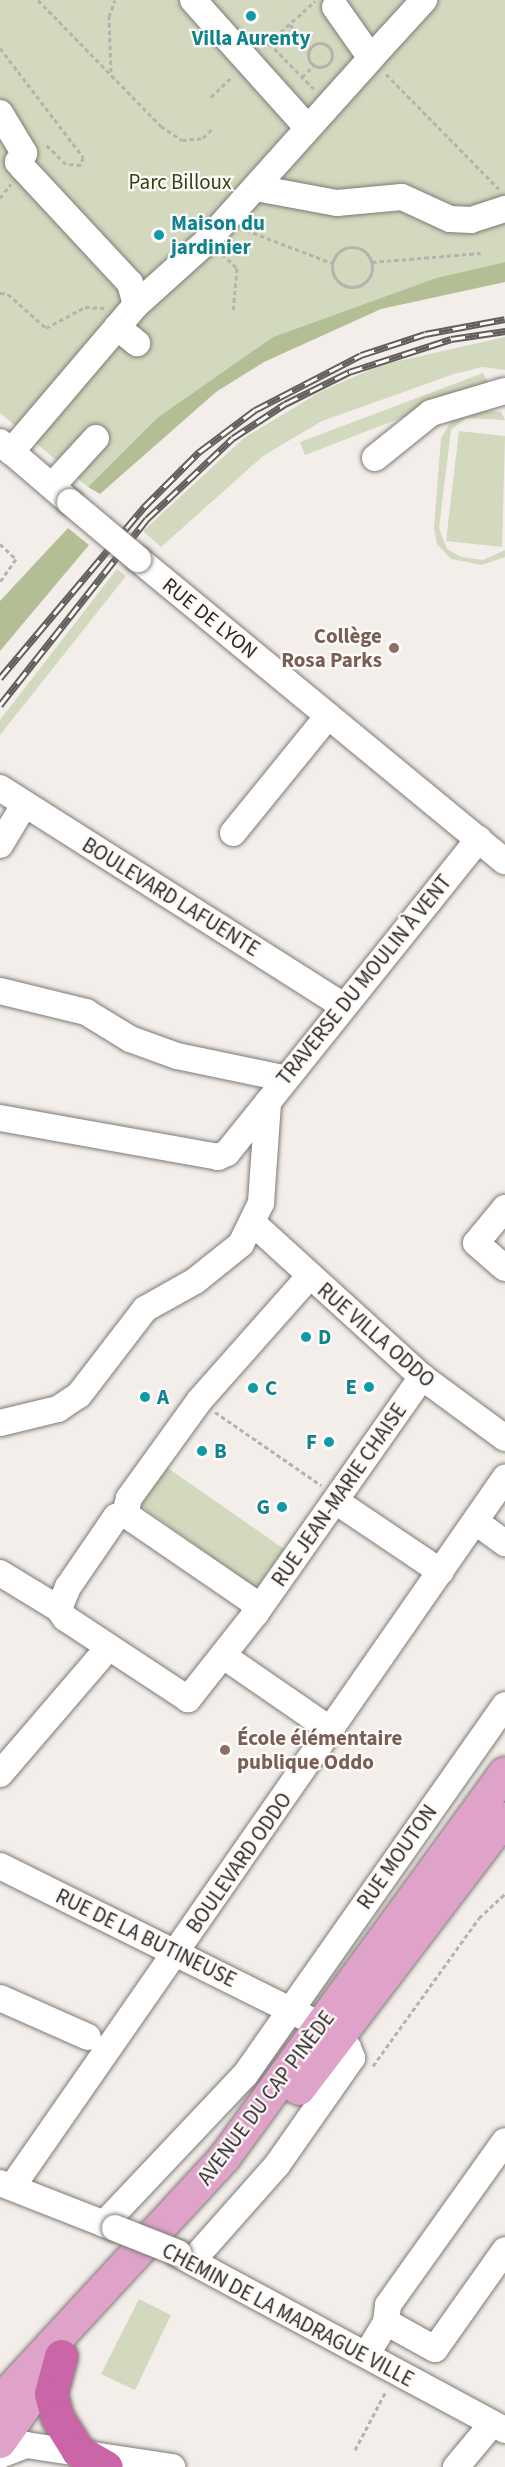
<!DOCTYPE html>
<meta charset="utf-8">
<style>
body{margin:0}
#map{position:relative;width:505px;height:2467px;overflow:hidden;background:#f3eee9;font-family:"Source Sans 3",sans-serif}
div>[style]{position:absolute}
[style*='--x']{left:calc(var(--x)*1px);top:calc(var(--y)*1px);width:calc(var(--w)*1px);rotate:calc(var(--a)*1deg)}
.green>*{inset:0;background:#d2d9be}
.forest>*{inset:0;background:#b3be95}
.path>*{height:3px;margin-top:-1.5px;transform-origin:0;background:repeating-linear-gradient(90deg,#b6b2ae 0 4.5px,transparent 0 7.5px)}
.path>.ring{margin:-1.5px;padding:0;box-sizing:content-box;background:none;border:3px solid #b6b2ae;border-radius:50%}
.roads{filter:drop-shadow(0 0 2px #7e7a76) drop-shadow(0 0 2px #7e7a76)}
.minor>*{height:26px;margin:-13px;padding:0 13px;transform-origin:13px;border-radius:13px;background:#fff}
.major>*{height:32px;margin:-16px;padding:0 16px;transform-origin:16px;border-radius:16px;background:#dfa3ca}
.highway>*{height:33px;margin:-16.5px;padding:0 16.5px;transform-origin:16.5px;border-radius:16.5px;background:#ca66a7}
.rail>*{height:7px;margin-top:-3.5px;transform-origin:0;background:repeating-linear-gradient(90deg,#fefbf8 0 14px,#615e5c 0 28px);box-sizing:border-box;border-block:2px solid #615e5c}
.bridges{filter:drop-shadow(0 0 2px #7e7a76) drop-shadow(0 0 2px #7e7a76)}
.minor-bridge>*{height:26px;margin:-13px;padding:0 13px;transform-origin:13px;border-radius:13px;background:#fff}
.dots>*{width:16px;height:16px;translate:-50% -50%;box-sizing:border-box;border:3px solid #fefbf8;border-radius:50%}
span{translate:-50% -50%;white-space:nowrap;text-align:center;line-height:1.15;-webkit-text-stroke:4.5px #fefbf8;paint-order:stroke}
.culture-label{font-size:21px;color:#0d838f;font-weight:700}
.left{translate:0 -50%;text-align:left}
.right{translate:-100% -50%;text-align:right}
.park-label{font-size:21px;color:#363f10}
.street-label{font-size:21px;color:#292726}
.education-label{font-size:21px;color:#785e54;font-weight:700}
</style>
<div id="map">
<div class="green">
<div style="clip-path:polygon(0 0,505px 0,505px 262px,436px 278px,273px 337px,157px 418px,88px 487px,0 413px)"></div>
<div style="clip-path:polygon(505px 337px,505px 370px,482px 367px,454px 374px,322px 421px,263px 456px,161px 547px,143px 531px,244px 438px,320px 392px,381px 365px)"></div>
<div style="clip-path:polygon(483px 373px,489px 384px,305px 455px,300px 442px)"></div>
<div style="clip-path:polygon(476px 410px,501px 412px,505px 420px,466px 418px,451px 430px,439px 528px,447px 549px,461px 557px,483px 560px,505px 550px,505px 557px,482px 565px,451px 559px,437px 544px,434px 528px,441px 438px,453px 418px)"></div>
<div style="clip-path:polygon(459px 431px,505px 436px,502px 547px,446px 541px)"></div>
<div style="clip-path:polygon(117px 569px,126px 576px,0 735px,0 720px)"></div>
<div style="clip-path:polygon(165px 1466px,284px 1549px,256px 1588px,138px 1504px)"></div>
<div style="clip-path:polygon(139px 2299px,171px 2315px,135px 2390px,101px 2374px)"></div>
</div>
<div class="forest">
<div style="clip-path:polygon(505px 262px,505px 282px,381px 309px,264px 362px,216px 392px,100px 494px,88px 487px,157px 418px,273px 337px,436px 278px)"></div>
<div style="clip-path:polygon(68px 528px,89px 545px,0 651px,0 601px)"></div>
</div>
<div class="path">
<div style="--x:38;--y:0;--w:176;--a:45.7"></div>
<div style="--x:161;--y:126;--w:25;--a:34"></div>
<div style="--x:182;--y:140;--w:21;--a:-5"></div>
<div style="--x:203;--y:138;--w:14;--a:-45"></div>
<div style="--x:290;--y:25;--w:31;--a:48"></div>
<div style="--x:269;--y:43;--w:64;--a:45.6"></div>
<div class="ring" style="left:308px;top:43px;width:21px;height:21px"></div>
<div style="--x:264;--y:47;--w:69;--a:-42"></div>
<div style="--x:0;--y:48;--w:137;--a:52.7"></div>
<div style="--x:83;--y:157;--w:8;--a:104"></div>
<div style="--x:81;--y:165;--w:15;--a:-176"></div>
<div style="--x:66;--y:164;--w:30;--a:-136"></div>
<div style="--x:111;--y:72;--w:55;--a:-92.1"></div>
<div style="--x:109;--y:17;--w:18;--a:-71"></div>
<div style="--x:386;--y:74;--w:161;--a:45.5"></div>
<div style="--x:302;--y:77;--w:17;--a:-45"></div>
<div style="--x:211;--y:97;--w:30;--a:-44"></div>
<div style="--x:0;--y:198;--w:18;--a:-52"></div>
<div style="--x:246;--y:230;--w:92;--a:21"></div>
<div class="ring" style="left:332px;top:247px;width:37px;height:37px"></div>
<div style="--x:222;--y:254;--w:21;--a:43"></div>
<div style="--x:237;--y:268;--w:45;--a:95.1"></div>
<div style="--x:372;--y:262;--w:109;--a:-4.7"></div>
<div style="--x:0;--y:293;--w:8;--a:7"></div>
<div style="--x:8;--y:294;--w:51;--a:41.8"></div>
<div style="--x:46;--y:328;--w:44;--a:-28.3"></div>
<div style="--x:85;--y:307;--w:20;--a:3"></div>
<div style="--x:0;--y:544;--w:22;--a:43"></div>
<div style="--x:16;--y:559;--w:28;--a:125"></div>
<div style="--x:215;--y:1412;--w:129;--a:34.6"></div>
<div style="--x:373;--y:2066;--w:182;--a:-54.4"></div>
<div style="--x:479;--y:1918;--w:35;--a:-43"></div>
<div style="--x:355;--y:2450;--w:67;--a:-62.3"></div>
</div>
<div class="roads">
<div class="minor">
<div style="--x:193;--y:0;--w:169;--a:48.1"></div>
<div style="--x:335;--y:7;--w:62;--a:54.8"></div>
<div style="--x:371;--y:58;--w:79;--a:-47.6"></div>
<div style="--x:0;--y:113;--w:47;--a:59"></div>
<div style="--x:24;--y:153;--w:11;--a:124"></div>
<div style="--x:18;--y:162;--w:8;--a:50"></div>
<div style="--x:23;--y:168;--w:157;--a:47.1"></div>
<div style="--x:130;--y:283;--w:23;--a:75"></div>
<div style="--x:136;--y:305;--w:193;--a:130.4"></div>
<div style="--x:256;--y:188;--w:82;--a:10.5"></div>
<div style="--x:337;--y:203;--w:65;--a:-5.3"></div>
<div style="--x:402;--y:197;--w:53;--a:24.6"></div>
<div style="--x:450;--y:219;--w:21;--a:3"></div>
<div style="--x:471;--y:220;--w:36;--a:-18"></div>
<div style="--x:136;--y:305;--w:96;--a:-42"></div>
<div style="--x:207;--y:241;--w:246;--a:-48.1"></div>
<div style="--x:117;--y:327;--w:26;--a:39"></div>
<div style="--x:0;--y:442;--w:92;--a:40.6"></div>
<div style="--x:375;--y:458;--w:72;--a:-38.8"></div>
<div style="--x:431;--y:413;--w:77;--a:-16.6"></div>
<div style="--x:52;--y:486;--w:65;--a:-47.5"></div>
<div style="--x:138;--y:559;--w:475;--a:39.5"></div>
<div style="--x:0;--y:788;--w:405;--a:32.4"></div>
<div style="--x:233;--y:833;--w:151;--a:-50.9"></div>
<div style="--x:0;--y:845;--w:47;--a:-59"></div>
<div style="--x:0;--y:991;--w:89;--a:13.7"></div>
<div style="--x:86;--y:1012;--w:52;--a:31.5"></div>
<div style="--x:130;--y:1039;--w:50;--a:19.9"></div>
<div style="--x:177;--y:1056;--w:108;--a:11.7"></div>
<div style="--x:0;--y:1118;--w:221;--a:10.1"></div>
<div style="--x:218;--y:1157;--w:10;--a:-24"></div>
<div style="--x:227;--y:1153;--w:65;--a:-51.2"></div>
<div style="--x:505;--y:1208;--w:45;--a:129.6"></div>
<div style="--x:476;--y:1243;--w:38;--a:41"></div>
<div style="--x:254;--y:1224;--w:227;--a:42.3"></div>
<div style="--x:422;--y:1377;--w:103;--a:36.3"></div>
<div style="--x:0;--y:1423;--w:60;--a:-13.6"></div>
<div style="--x:58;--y:1409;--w:25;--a:-34"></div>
<div style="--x:79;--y:1395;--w:108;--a:-52.5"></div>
<div style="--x:145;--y:1309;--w:57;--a:-29.2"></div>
<div style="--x:195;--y:1281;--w:59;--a:-38.8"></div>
<div style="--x:241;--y:1244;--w:46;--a:-64"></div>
<div style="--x:261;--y:1203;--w:101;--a:-86"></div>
<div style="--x:268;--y:1102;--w:337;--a:-51.3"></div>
<div style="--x:337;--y:1502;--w:125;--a:33.9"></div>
<div style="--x:125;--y:1514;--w:154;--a:34.4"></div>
<div style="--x:252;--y:1601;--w:13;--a:72"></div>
<div style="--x:256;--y:1613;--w:110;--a:128.3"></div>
<div style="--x:188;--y:1699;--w:147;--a:-146.6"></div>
<div style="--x:65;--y:1618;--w:11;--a:-124"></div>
<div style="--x:59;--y:1609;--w:24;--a:-68"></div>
<div style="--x:68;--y:1587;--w:85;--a:-55.6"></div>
<div style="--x:116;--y:1517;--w:9;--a:-18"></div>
<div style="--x:125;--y:1514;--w:16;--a:-76"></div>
<div style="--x:129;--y:1498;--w:121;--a:-54.1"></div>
<div style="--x:200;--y:1400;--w:164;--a:-48.5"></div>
<div style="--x:476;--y:1522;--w:36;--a:36"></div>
<div style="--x:0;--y:1573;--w:69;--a:31.4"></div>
<div style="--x:256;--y:1613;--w:289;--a:-54.9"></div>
<div style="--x:225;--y:1657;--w:129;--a:34.6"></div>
<div style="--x:0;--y:1774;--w:167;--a:-49.4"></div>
<div style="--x:0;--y:1866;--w:342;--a:26.4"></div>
<div style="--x:306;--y:2018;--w:52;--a:35.5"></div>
<div style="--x:348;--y:2048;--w:11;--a:68"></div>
<div style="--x:352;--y:2058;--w:131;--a:125"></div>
<div style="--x:277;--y:2165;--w:128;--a:131.5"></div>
<div style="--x:0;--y:1998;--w:96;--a:23.9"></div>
<div style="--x:0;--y:2183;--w:123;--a:21.4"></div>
<div style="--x:12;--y:2187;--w:864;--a:-55.19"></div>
<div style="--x:104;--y:2224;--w:205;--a:-46.6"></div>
<div style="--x:245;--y:2075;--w:452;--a:-54.9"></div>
<div style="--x:178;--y:2254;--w:371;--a:28.3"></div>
<div style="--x:386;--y:2322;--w:56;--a:28.9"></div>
<div style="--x:435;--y:2349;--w:121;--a:-54.7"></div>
<div style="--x:367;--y:2354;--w:37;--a:-59"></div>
<div style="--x:386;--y:2322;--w:17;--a:-83"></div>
<div style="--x:388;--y:2305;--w:201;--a:-54.5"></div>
<div style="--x:0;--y:2455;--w:28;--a:-21"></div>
<div style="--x:26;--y:2445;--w:148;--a:8.6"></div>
<div style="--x:456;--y:2467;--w:56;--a:-50.1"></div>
</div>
<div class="major">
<div style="--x:299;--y:2089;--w:340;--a:-52.7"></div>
<div style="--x:0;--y:2401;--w:332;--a:-47.3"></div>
<div style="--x:225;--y:2157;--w:475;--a:-53.9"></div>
<div style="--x:0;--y:2442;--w:80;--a:-54.7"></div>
</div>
<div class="highway">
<div style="--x:61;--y:2356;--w:39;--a:105"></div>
<div style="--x:51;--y:2394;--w:24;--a:75"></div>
<div style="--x:57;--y:2417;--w:40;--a:58"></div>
<div style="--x:78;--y:2451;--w:32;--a:30"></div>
</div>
</div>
<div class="rail">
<div style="--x:0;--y:678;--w:224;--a:-49.9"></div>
<div style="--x:144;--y:507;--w:78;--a:-45"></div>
<div style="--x:199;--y:452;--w:70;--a:-36.9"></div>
<div style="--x:255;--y:410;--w:119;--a:-27.4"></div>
<div style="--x:361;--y:355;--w:67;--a:-18.2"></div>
<div style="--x:425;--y:334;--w:81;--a:-10.6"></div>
<div style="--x:0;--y:705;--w:237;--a:-51.7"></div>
<div style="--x:147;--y:519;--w:118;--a:-43.3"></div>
<div style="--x:233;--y:438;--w:62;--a:-33.2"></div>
<div style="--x:285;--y:404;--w:72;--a:-26.6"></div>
<div style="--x:349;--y:372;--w:107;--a:-17.9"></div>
<div style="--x:451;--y:339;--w:55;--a:-8.4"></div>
</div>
<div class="bridges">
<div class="minor-bridge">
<div style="--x:70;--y:502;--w:89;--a:40"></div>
<div style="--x:115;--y:2228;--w:68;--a:21.6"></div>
</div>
</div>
<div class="dots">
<div style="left:251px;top:16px;background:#0f9aa8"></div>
<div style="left:159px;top:235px;background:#0f9aa8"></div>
<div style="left:394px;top:648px;background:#8d6e63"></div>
<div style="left:306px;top:1337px;background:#0f9aa8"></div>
<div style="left:369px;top:1387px;background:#0f9aa8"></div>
<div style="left:253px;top:1388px;background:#0f9aa8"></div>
<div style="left:145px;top:1397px;background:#0f9aa8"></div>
<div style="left:329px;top:1442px;background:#0f9aa8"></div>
<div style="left:202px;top:1451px;background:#0f9aa8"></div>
<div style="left:282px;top:1507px;background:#0f9aa8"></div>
<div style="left:225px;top:1750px;background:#8d6e63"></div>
</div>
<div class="culture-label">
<span style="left:251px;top:38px">Villa Aurenty</span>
<span class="left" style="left:171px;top:235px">Maison du<br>jardinier</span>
<span class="left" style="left:318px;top:1337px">D</span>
<span class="right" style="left:357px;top:1387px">E</span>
<span class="left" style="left:265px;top:1388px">C</span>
<span class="left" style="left:157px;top:1397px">A</span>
<span class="right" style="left:317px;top:1442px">F</span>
<span class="left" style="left:214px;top:1451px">B</span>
<span class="right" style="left:270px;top:1507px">G</span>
</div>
<div class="park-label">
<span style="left:180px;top:182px">Parc Billoux</span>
</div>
<div class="street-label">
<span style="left:210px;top:618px;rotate:39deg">RUE DE LYON</span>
<span style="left:171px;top:897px;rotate:32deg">BOULEVARD LAFUENTE</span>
<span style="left:364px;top:980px;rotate:-51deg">TRAVERSE DU MOULIN À VENT</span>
<span style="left:376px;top:1335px;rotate:41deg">RUE VILLA ODDO</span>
<span style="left:339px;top:1495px;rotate:-55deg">RUE JEAN-MARIE CHAISE</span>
<span style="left:397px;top:1857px;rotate:-55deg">RUE MOUTON</span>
<span style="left:239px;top:1863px;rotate:-55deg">BOULEVARD ODDO</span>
<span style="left:146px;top:1938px;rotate:26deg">RUE DE LA BUTINEUSE</span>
<span style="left:266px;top:2098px;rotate:-53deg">AVENUE DU CAP PINÈDE</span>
<span style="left:288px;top:2315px;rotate:28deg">CHEMIN DE LA MADRAGUE VILLE</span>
</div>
<div class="education-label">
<span class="right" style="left:382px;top:648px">Collège<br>Rosa Parks</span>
<span class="left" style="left:237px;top:1750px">École élémentaire<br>publique Oddo</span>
</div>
</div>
